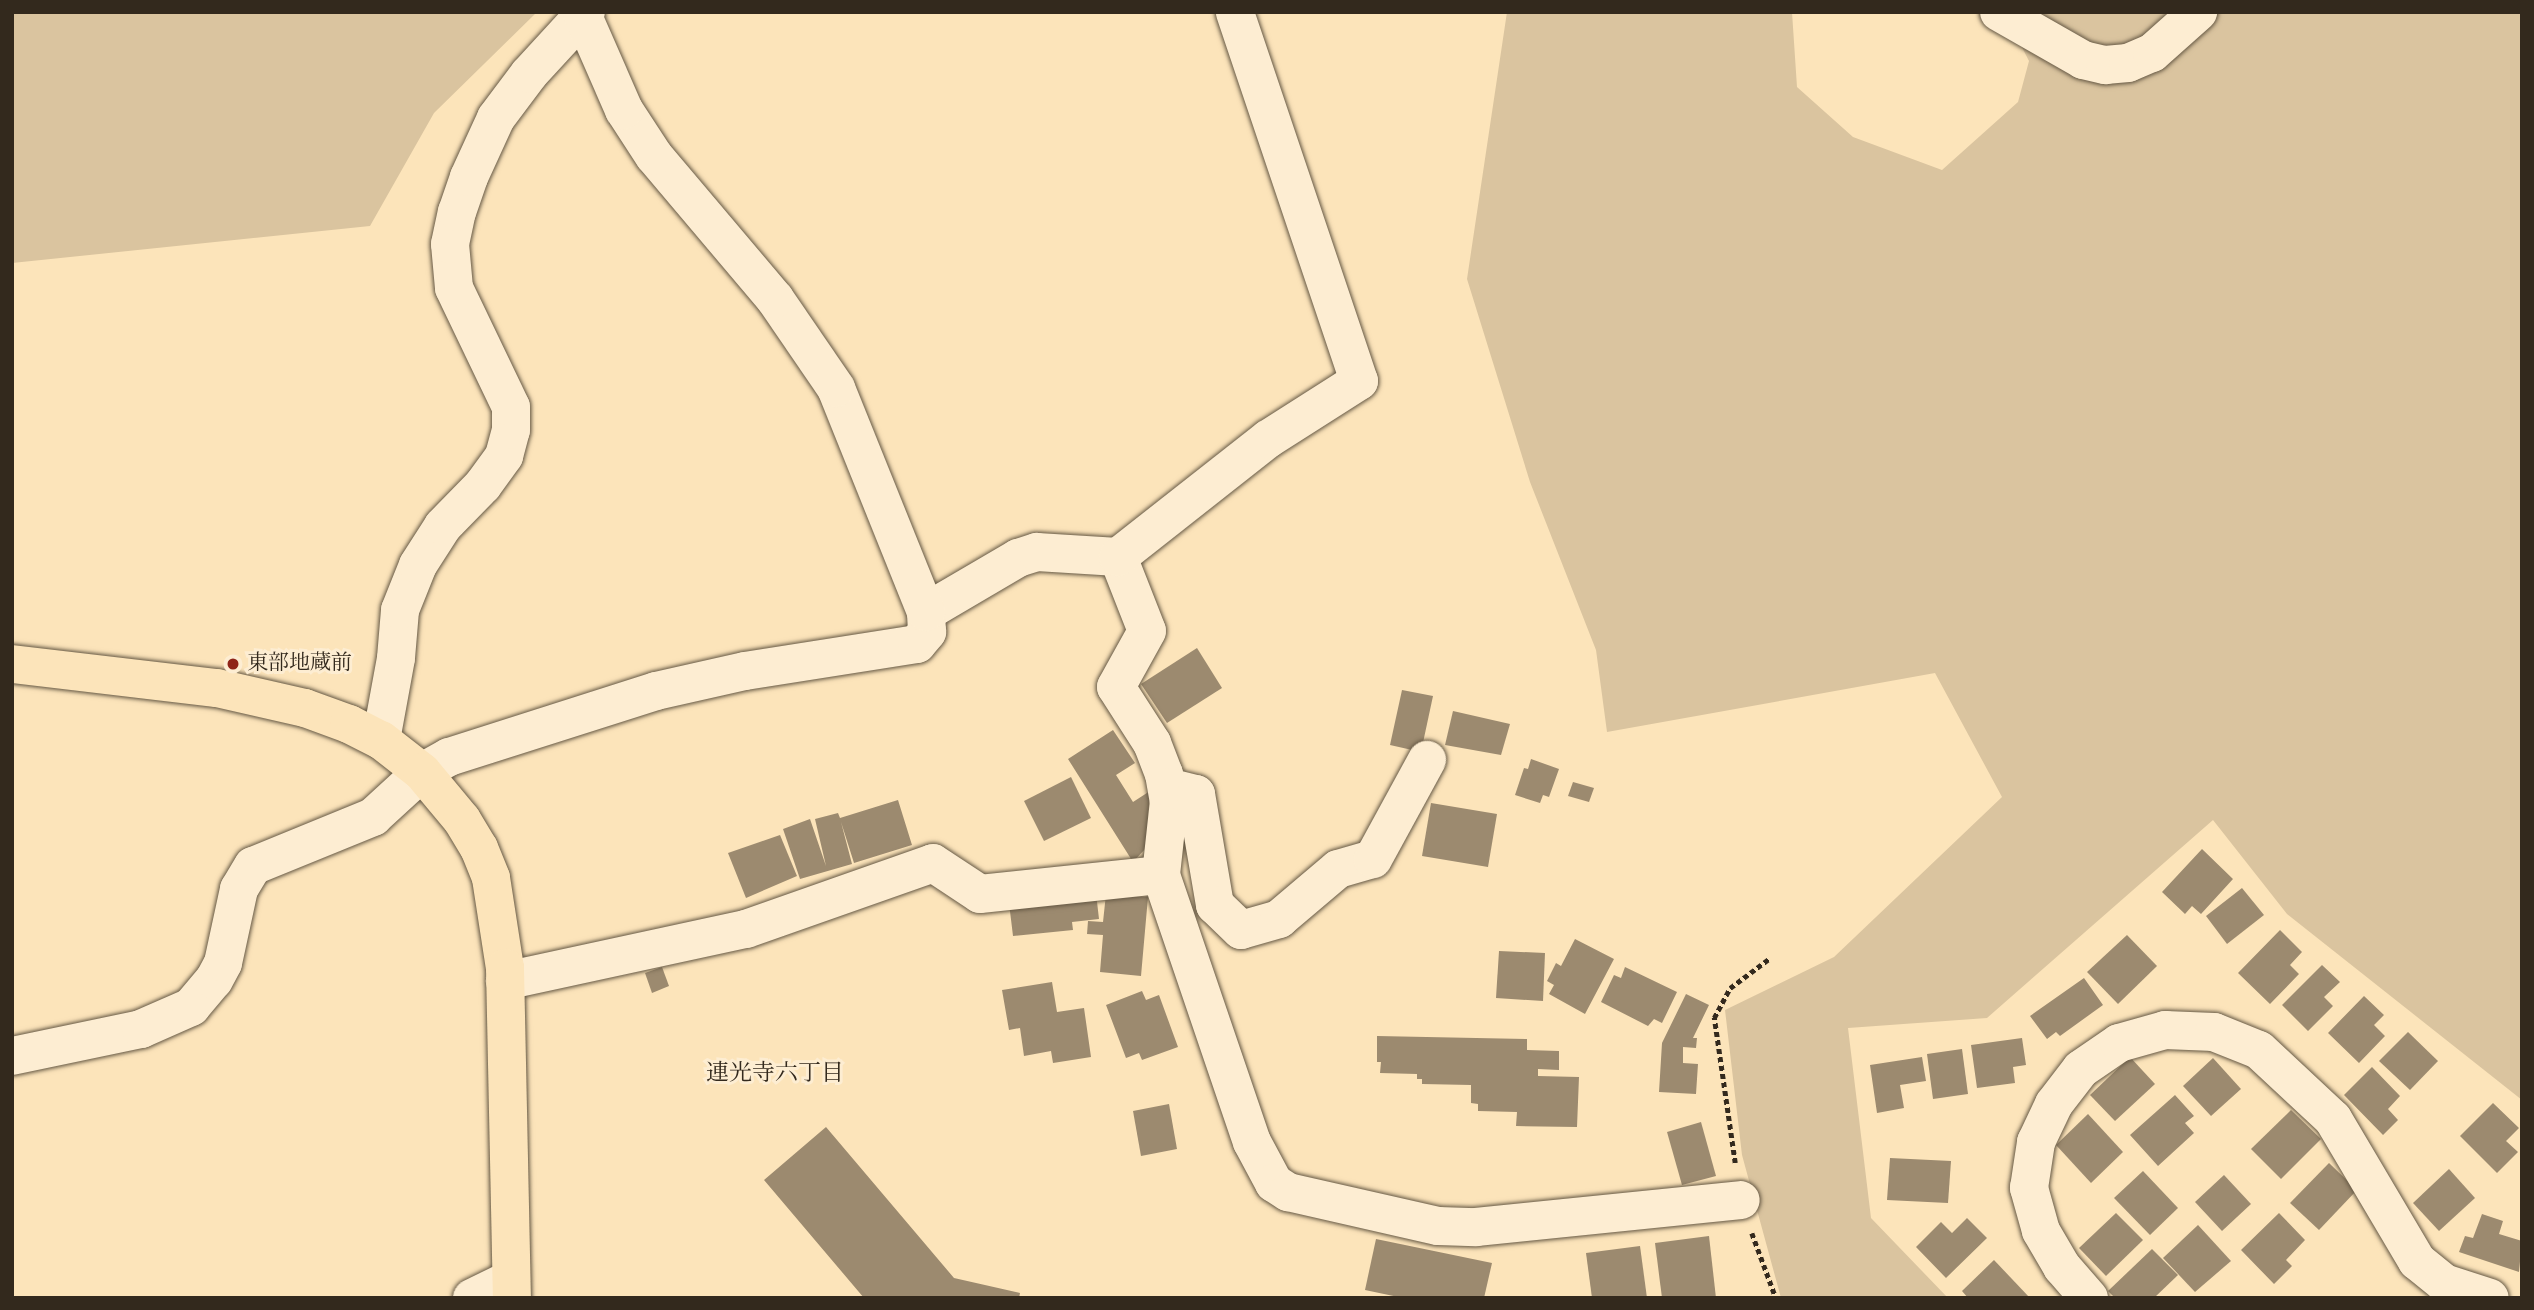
<!DOCTYPE html>
<meta charset="utf-8">
<style>
body{margin:0}
#map{position:relative;width:2534px;height:1310px;overflow:hidden;background:#fce4ba;font-family:"IM FELL English","Noto Serif JP",serif}
div>[style]{position:absolute}
[style*='--x']{left:calc(var(--x)*1px);top:calc(var(--y)*1px);width:calc(var(--w)*1px);rotate:calc(var(--a)*1deg)}
.green>*{inset:0;background:#dac49f}
.building>*{inset:0;background:#9c8a6f}
.path>*{height:4.5px;margin-top:-2.25px;transform-origin:0;background:repeating-linear-gradient(90deg,#33291d 0 5px,transparent 0 8.5px)}
.roads{filter:drop-shadow(0 0 2px #655844) drop-shadow(0 0 2px #655844)}
.minor>*{height:38px;margin:-19px;padding:0 19px;transform-origin:19px;border-radius:19px;background:#fdedd2}
.major>*{height:38px;margin:-19px;padding:0 19px;transform-origin:19px;border-radius:19px;background:#fce4ba}
.dots>*{width:19px;height:19px;translate:-50% -50%;box-sizing:border-box;border:4px solid #fdedd2;border-radius:50%}
span{translate:-50% -50%;white-space:nowrap;text-align:center;line-height:1.15;-webkit-text-stroke:6px #fdedd2;paint-order:stroke}
.poi-label{font-size:21px;color:#33291d}
.left{translate:0 -50%;text-align:left}
.neighbourhood-label{font-size:23px;color:#33291d}
.frame{position:absolute;inset:0;border:14px solid #33291d;pointer-events:none}
</style>
<div id="map">
<div class="green">
<div style="clip-path:polygon(12px 12px,537px 12px,434px 113px,370px 226px,12px 263px)"></div>
<div style="clip-path:polygon(1507px 12px,1792px 12px,1797px 87px,1853px 137px,1942px 170px,2018px 102px,2029px 61px,2004px 12px,2522px 12px,2522px 1100px,2287px 914px,2213px 820px,1987px 1018px,1848px 1028px,1871px 1218px,1948px 1298px,1781px 1298px,1742px 1155px,1725px 1010px,1834px 957px,2002px 797px,1935px 673px,1607px 732px,1596px 650px,1530px 482px,1467px 279px)"></div>
</div>
<div class="building">
<div style="clip-path:polygon(1197px 648px,1222px 688px,1167px 723px,1141px 684px)"></div>
<div style="clip-path:polygon(1402px 690px,1433px 696px,1421px 752px,1390px 745px)"></div>
<div style="clip-path:polygon(1453px 711px,1510px 724px,1501px 755px,1445px 745px)"></div>
<div style="clip-path:polygon(1113px 730px,1135px 763px,1116px 775px,1133px 802px,1150px 791px,1146px 848px,1133px 862px,1068px 759px)"></div>
<div style="clip-path:polygon(1531px 759px,1559px 769px,1549px 797px,1543px 795px,1540px 803px,1515px 795px,1524px 768px,1528px 769px)"></div>
<div style="clip-path:polygon(1071px 777px,1091px 818px,1044px 841px,1024px 801px)"></div>
<div style="clip-path:polygon(1573px 782px,1594px 788px,1589px 802px,1568px 796px)"></div>
<div style="clip-path:polygon(898px 800px,912px 845px,854px 863px,841px 822px,852px 864px,800px 879px,783px 829px,810px 819px,826px 866px,815px 819px,838px 813px,840px 818px)"></div>
<div style="clip-path:polygon(1431px 803px,1497px 814px,1488px 867px,1422px 856px)"></div>
<div style="clip-path:polygon(780px 835px,797px 876px,746px 898px,728px 853px)"></div>
<div style="clip-path:polygon(2202px 849px,2233px 879px,2201px 914px,2192px 906px,2185px 914px,2162px 892px)"></div>
<div style="clip-path:polygon(2242px 888px,2264px 915px,2227px 944px,2206px 916px)"></div>
<div style="clip-path:polygon(1096px 893px,1099px 919px,1072px 922px,1073px 930px,1013px 936px,1009px 903px)"></div>
<div style="clip-path:polygon(1106px 894px,1148px 897px,1141px 976px,1100px 972px,1103px 935px,1087px 934px,1088px 921px,1103px 922px)"></div>
<div style="clip-path:polygon(2280px 930px,2302px 952px,2290px 965px,2299px 974px,2270px 1004px,2238px 973px)"></div>
<div style="clip-path:polygon(2127px 935px,2157px 966px,2118px 1004px,2087px 972px)"></div>
<div style="clip-path:polygon(1575px 939px,1614px 959px,1585px 1014px,1549px 994px,1554px 985px,1547px 981px,1556px 963px,1561px 966px)"></div>
<div style="clip-path:polygon(1499px 951px,1545px 953px,1543px 1001px,1496px 998px)"></div>
<div style="clip-path:polygon(2322px 965px,2340px 982px,2324px 997px,2333px 1006px,2308px 1031px,2282px 1005px)"></div>
<div style="clip-path:polygon(662px 967px,669px 986px,652px 993px,645px 973px)"></div>
<div style="clip-path:polygon(1625px 967px,1677px 992px,1662px 1023px,1654px 1019px,1648px 1026px,1601px 1002px,1614px 975px,1621px 978px)"></div>
<div style="clip-path:polygon(2084px 978px,2103px 1005px,2060px 1036px,2056px 1032px,2047px 1039px,2030px 1016px)"></div>
<div style="clip-path:polygon(1052px 982px,1057px 1012px,1084px 1008px,1091px 1057px,1053px 1063px,1051px 1051px,1024px 1056px,1020px 1028px,1009px 1030px,1002px 990px)"></div>
<div style="clip-path:polygon(1142px 991px,1146px 1000px,1159px 995px,1178px 1047px,1142px 1060px,1139px 1053px,1126px 1058px,1106px 1005px)"></div>
<div style="clip-path:polygon(1686px 994px,1709px 1005px,1693px 1038px,1697px 1038px,1696px 1048px,1683px 1047px,1683px 1063px,1698px 1064px,1696px 1094px,1659px 1092px,1662px 1043px)"></div>
<div style="clip-path:polygon(2364px 996px,2384px 1015px,2374px 1025px,2385px 1036px,2359px 1063px,2328px 1033px)"></div>
<div style="clip-path:polygon(2408px 1032px,2438px 1061px,2410px 1090px,2379px 1061px)"></div>
<div style="clip-path:polygon(1377px 1036px,1527px 1039px,1527px 1050px,1559px 1051px,1559px 1070px,1538px 1069px,1538px 1076px,1579px 1077px,1577px 1127px,1516px 1126px,1517px 1112px,1478px 1111px,1478px 1104px,1471px 1103px,1471px 1085px,1422px 1084px,1422px 1079px,1417px 1079px,1417px 1074px,1380px 1073px,1381px 1062px,1377px 1062px)"></div>
<div style="clip-path:polygon(2022px 1038px,2026px 1065px,2013px 1067px,2015px 1083px,1977px 1088px,1971px 1045px)"></div>
<div style="clip-path:polygon(1962px 1049px,1968px 1094px,1933px 1099px,1927px 1054px)"></div>
<div style="clip-path:polygon(1922px 1057px,1926px 1081px,1900px 1085px,1904px 1108px,1877px 1113px,1870px 1065px)"></div>
<div style="clip-path:polygon(2130px 1057px,2155px 1084px,2115px 1121px,2090px 1095px)"></div>
<div style="clip-path:polygon(2213px 1058px,2241px 1089px,2211px 1116px,2183px 1086px)"></div>
<div style="clip-path:polygon(2372px 1067px,2400px 1096px,2388px 1109px,2398px 1120px,2383px 1135px,2344px 1095px)"></div>
<div style="clip-path:polygon(2175px 1095px,2194px 1116px,2185px 1123px,2194px 1133px,2158px 1166px,2130px 1135px)"></div>
<div style="clip-path:polygon(2493px 1103px,2519px 1128px,2506px 1141px,2518px 1152px,2497px 1173px,2460px 1136px)"></div>
<div style="clip-path:polygon(1169px 1104px,1177px 1149px,1141px 1156px,1133px 1111px)"></div>
<div style="clip-path:polygon(2291px 1110px,2321px 1139px,2281px 1179px,2251px 1149px)"></div>
<div style="clip-path:polygon(2088px 1114px,2123px 1152px,2091px 1183px,2056px 1145px)"></div>
<div style="clip-path:polygon(1701px 1122px,1716px 1176px,1682px 1185px,1667px 1132px)"></div>
<div style="clip-path:polygon(826px 1127px,954px 1278px,1020px 1293px,1019px 1298px,864px 1298px,764px 1180px)"></div>
<div style="clip-path:polygon(1890px 1158px,1951px 1161px,1948px 1203px,1887px 1200px)"></div>
<div style="clip-path:polygon(2329px 1163px,2357px 1190px,2319px 1230px,2290px 1203px)"></div>
<div style="clip-path:polygon(2449px 1169px,2475px 1198px,2439px 1231px,2413px 1203px)"></div>
<div style="clip-path:polygon(2143px 1171px,2178px 1208px,2150px 1235px,2114px 1198px)"></div>
<div style="clip-path:polygon(2224px 1175px,2251px 1204px,2222px 1231px,2195px 1202px)"></div>
<div style="clip-path:polygon(2116px 1213px,2143px 1240px,2106px 1276px,2079px 1248px)"></div>
<div style="clip-path:polygon(2279px 1213px,2305px 1240px,2286px 1260px,2292px 1266px,2274px 1284px,2241px 1250px)"></div>
<div style="clip-path:polygon(2482px 1214px,2503px 1221px,2499px 1234px,2522px 1241px,2519px 1272px,2459px 1252px,2465px 1236px,2473px 1238px)"></div>
<div style="clip-path:polygon(1967px 1218px,1987px 1238px,1946px 1278px,1916px 1247px,1941px 1222px,1952px 1233px)"></div>
<div style="clip-path:polygon(2198px 1225px,2231px 1261px,2195px 1292px,2163px 1258px)"></div>
<div style="clip-path:polygon(1709px 1236px,1716px 1298px,1662px 1298px,1655px 1243px)"></div>
<div style="clip-path:polygon(1376px 1239px,1492px 1263px,1484px 1298px,1403px 1298px,1365px 1290px)"></div>
<div style="clip-path:polygon(1640px 1246px,1647px 1298px,1592px 1298px,1586px 1253px)"></div>
<div style="clip-path:polygon(2152px 1249px,2178px 1275px,2154px 1298px,2115px 1298px,2108px 1291px)"></div>
<div style="clip-path:polygon(1994px 1260px,2030px 1298px,1968px 1298px,1962px 1291px)"></div>
</div>
<div class="path">
<div style="--x:1735;--y:1163;--w:147;--a:-98.2"></div>
<div style="--x:1714;--y:1018;--w:34;--a:-62"></div>
<div style="--x:1730;--y:988;--w:50;--a:-36.9"></div>
<div style="--x:1752;--y:1233;--w:69;--a:69.7"></div>
</div>
<div class="roads">
<div class="minor">
<div style="--x:1999;--y:12;--w:97;--a:29.7"></div>
<div style="--x:2083;--y:60;--w:23;--a:13"></div>
<div style="--x:2105;--y:65;--w:23;--a:-5"></div>
<div style="--x:2128;--y:63;--w:26;--a:-23"></div>
<div style="--x:2152;--y:53;--w:62;--a:-41.7"></div>
<div style="--x:1118;--y:557;--w:79;--a:68.6"></div>
<div style="--x:1147;--y:631;--w:64;--a:119"></div>
<div style="--x:1116;--y:687;--w:67;--a:57.3"></div>
<div style="--x:1152;--y:743;--w:33;--a:69"></div>
<div style="--x:1164;--y:774;--w:27;--a:80"></div>
<div style="--x:1169;--y:801;--w:74;--a:96.2"></div>
<div style="--x:1161;--y:875;--w:282;--a:71.2"></div>
<div style="--x:1252;--y:1142;--w:47;--a:61.8"></div>
<div style="--x:1274;--y:1183;--w:17;--a:33"></div>
<div style="--x:1288;--y:1192;--w:154;--a:12.8"></div>
<div style="--x:1438;--y:1226;--w:38;--a:2"></div>
<div style="--x:1476;--y:1227;--w:266;--a:-5.8"></div>
<div style="--x:926;--y:612;--w:107;--a:-30.4"></div>
<div style="--x:1018;--y:558;--w:20;--a:-18"></div>
<div style="--x:1037;--y:552;--w:81;--a:3.5"></div>
<div style="--x:1118;--y:557;--w:191;--a:-38.2"></div>
<div style="--x:1268;--y:439;--w:108;--a:-32.5"></div>
<div style="--x:1359;--y:381;--w:389;--a:-108.6"></div>
<div style="--x:381;--y:740;--w:83;--a:-79.6"></div>
<div style="--x:396;--y:658;--w:48;--a:-85.2"></div>
<div style="--x:400;--y:610;--w:48;--a:-68.2"></div>
<div style="--x:418;--y:565;--w:46;--a:-57.3"></div>
<div style="--x:443;--y:526;--w:57;--a:-45.7"></div>
<div style="--x:483;--y:485;--w:36;--a:-54"></div>
<div style="--x:504;--y:456;--w:27;--a:-75"></div>
<div style="--x:511;--y:430;--w:23;--a:-90"></div>
<div style="--x:511;--y:407;--w:132;--a:-115.6"></div>
<div style="--x:454;--y:288;--w:44;--a:-95.2"></div>
<div style="--x:450;--y:244;--w:33;--a:-78"></div>
<div style="--x:457;--y:212;--w:37;--a:-71"></div>
<div style="--x:469;--y:177;--w:65;--a:-65.4"></div>
<div style="--x:496;--y:118;--w:55;--a:-53.1"></div>
<div style="--x:529;--y:74;--w:84;--a:-47.4"></div>
<div style="--x:1167;--y:787;--w:30;--a:14"></div>
<div style="--x:1196;--y:794;--w:113;--a:80.3"></div>
<div style="--x:1215;--y:905;--w:36;--a:44"></div>
<div style="--x:1241;--y:930;--w:40;--a:-16"></div>
<div style="--x:1279;--y:919;--w:77;--a:-40.3"></div>
<div style="--x:1338;--y:869;--w:36;--a:-16"></div>
<div style="--x:1373;--y:859;--w:113;--a:-61.4"></div>
<div style="--x:505;--y:981;--w:247;--a:-12.2"></div>
<div style="--x:746;--y:929;--w:198;--a:-19.4"></div>
<div style="--x:933;--y:863;--w:56;--a:33.4"></div>
<div style="--x:980;--y:894;--w:182;--a:-6"></div>
<div style="--x:12;--y:1056;--w:132;--a:-11.8"></div>
<div style="--x:141;--y:1029;--w:55;--a:-23.7"></div>
<div style="--x:191;--y:1007;--w:35;--a:-50"></div>
<div style="--x:214;--y:980;--w:19;--a:-62"></div>
<div style="--x:223;--y:963;--w:76;--a:-77.8"></div>
<div style="--x:239;--y:889;--w:27;--a:-59"></div>
<div style="--x:253;--y:866;--w:130;--a:-22.2"></div>
<div style="--x:373;--y:817;--w:67;--a:-42.6"></div>
<div style="--x:422;--y:772;--w:31;--a:-29"></div>
<div style="--x:449;--y:757;--w:217;--a:-17.7"></div>
<div style="--x:656;--y:691;--w:91;--a:-12.7"></div>
<div style="--x:745;--y:671;--w:174;--a:-8.9"></div>
<div style="--x:917;--y:644;--w:16;--a:-50"></div>
<div style="--x:927;--y:632;--w:20;--a:-93"></div>
<div style="--x:926;--y:612;--w:241;--a:-111.9"></div>
<div style="--x:836;--y:388;--w:108;--a:-124.4"></div>
<div style="--x:775;--y:299;--w:187;--a:-130.2"></div>
<div style="--x:654;--y:156;--w:55;--a:-123.1"></div>
<div style="--x:624;--y:110;--w:103;--a:-113.6"></div>
<div style="--x:472;--y:1298;--w:43;--a:-26"></div>
<div style="--x:2089;--y:1298;--w:41;--a:-131.1"></div>
<div style="--x:2062;--y:1267;--w:42;--a:-120.3"></div>
<div style="--x:2041;--y:1231;--w:45;--a:-105.6"></div>
<div style="--x:2029;--y:1188;--w:47;--a:-81.3"></div>
<div style="--x:2036;--y:1142;--w:42;--a:-64.7"></div>
<div style="--x:2054;--y:1104;--w:44;--a:-52.4"></div>
<div style="--x:2081;--y:1069;--w:46;--a:-34.4"></div>
<div style="--x:2119;--y:1043;--w:48;--a:-15.8"></div>
<div style="--x:2165;--y:1030;--w:49;--a:2.3"></div>
<div style="--x:2214;--y:1032;--w:48;--a:21.8"></div>
<div style="--x:2259;--y:1050;--w:101;--a:43"></div>
<div style="--x:2333;--y:1119;--w:165;--a:59.4"></div>
<div style="--x:2417;--y:1261;--w:35;--a:39"></div>
<div style="--x:2444;--y:1283;--w:48;--a:18.1"></div>
</div>
<div class="major">
<div style="--x:12;--y:664;--w:206;--a:6.7"></div>
<div style="--x:217;--y:688;--w:90;--a:12.8"></div>
<div style="--x:305;--y:708;--w:47;--a:20"></div>
<div style="--x:349;--y:724;--w:36;--a:27"></div>
<div style="--x:381;--y:740;--w:52;--a:38"></div>
<div style="--x:422;--y:772;--w:62;--a:50.2"></div>
<div style="--x:462;--y:820;--w:33;--a:59"></div>
<div style="--x:479;--y:848;--w:32;--a:68"></div>
<div style="--x:491;--y:878;--w:91;--a:81.2"></div>
<div style="--x:505;--y:968;--w:330;--a:88.8"></div>
</div>
</div>
<div class="dots">
<div style="left:233px;top:664px;background:#8f2418"></div>
</div>
<div class="poi-label">
<span class="left" style="left:247px;top:664px">東部地蔵前</span>
</div>
<div class="neighbourhood-label">
<span style="left:775px;top:1074px">連光寺六丁目</span>
</div>
<div class="frame"></div>
</div>
